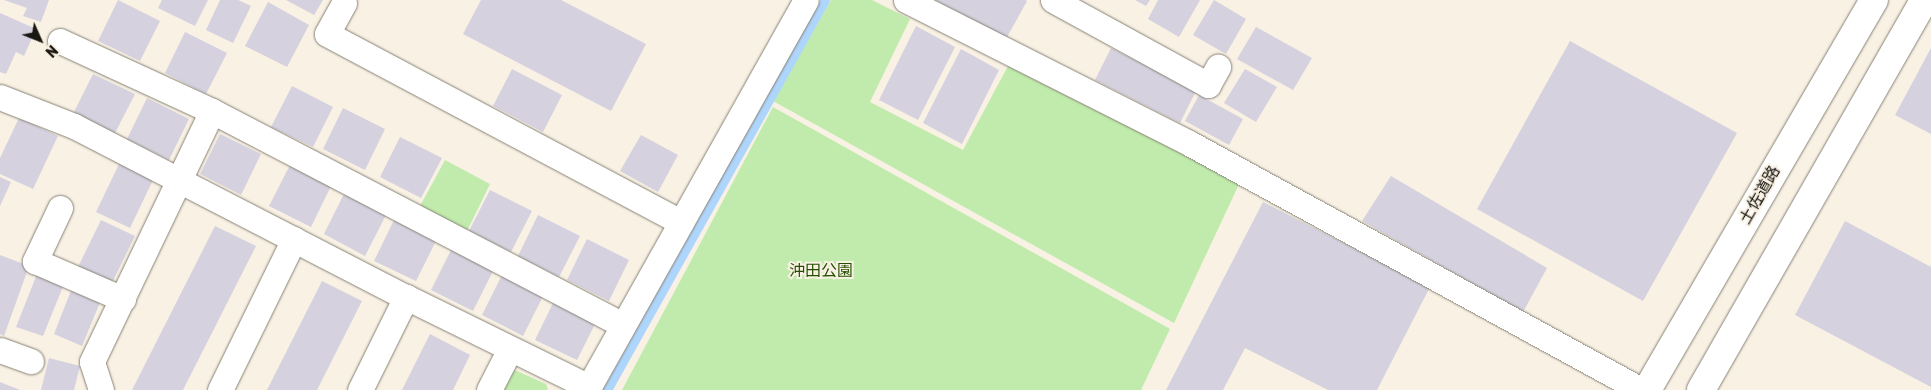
<!DOCTYPE html>
<meta charset="utf-8">
<style>
body{margin:0}
#map{position:relative;width:1931px;height:390px;overflow:hidden;background:#f8f1e4;font-family:Rubik,"Noto Sans JP",sans-serif}
div>[style]{position:absolute}
[style*='--x']{left:calc(var(--x)*1px);top:calc(var(--y)*1px);width:calc(var(--w)*1px);rotate:calc(var(--a)*1deg)}
.green>*{inset:0;background:#c0ebac}
.stream>*{height:9px;margin:-4.5px;padding:0 4.5px;transform-origin:4.5px;border-radius:4.5px;background:#aed5fc}
.building>*{inset:0;background:#d5d1df}
.roads{filter:drop-shadow(0 0 1px #878175) drop-shadow(0 0 1px #878175)}
.minor>*{height:25px;margin:-12.5px;padding:0 12.5px;transform-origin:12.5px;border-radius:12.5px;background:#fff}
.trunk>*{height:28px;margin:-14px;padding:0 14px;transform-origin:14px;border-radius:14px;background:#fff}
span{translate:-50% -50%;white-space:nowrap;text-align:center;line-height:1.15;-webkit-text-stroke:4px #f8f1e4;paint-order:stroke}
.street-label{font-size:16px;color:#191712}
.park-label{font-size:16px;color:#234f00}
.north{position:absolute;left:15px;top:15px;width:50px;height:50px;-webkit-text-stroke:4px #f8f1e4;paint-order:stroke;rotate:134deg;font-size:14px;font-weight:700;line-height:20px;text-align:center;color:#191712}
.north::after{content:'';display:block;margin:auto;width:18px;height:22px;background:#191712;clip-path:polygon(50% 0,100% 100%,50% 72%,0 100%)}
</style>
<div id="map">
<div class="green">
<div style="clip-path:polygon(831px 0,872px 0,910px 19px,870px 102px,963px 150px,1008px 66px,1240px 182px,1174px 323px,773px 101px)"></div>
<div style="clip-path:polygon(773px 107px,1170px 329px,1141px 390px,622px 390px)"></div>
<div style="clip-path:polygon(445px 160px,490px 184px,466px 233px,419px 208px)"></div>
<div style="clip-path:polygon(508px 367px,546px 384px,548px 390px,497px 390px)"></div>
</div>
<div class="stream">
<div style="--x:607;--y:390;--w:447;--a:-60.8"></div>
</div>
<div class="building">
<div style="clip-path:polygon(4px 0,49px 0,41px 22px,23px 16px,27px 8px)"></div>
<div style="clip-path:polygon(118px 0,160px 21px,140px 61px,98px 41px)"></div>
<div style="clip-path:polygon(162px 0,208px 0,195px 26px,158px 8px)"></div>
<div style="clip-path:polygon(220px 0,238px 0,251px 6px,233px 43px,206px 30px)"></div>
<div style="clip-path:polygon(286px 0,323px 0,314px 15px)"></div>
<div style="clip-path:polygon(481px 0,561px 0,646px 44px,611px 111px,463px 34px)"></div>
<div style="clip-path:polygon(934px 0,1025px 0,1027px 1px,1006px 39px)"></div>
<div style="clip-path:polygon(1135px 0,1150px 0,1146px 6px)"></div>
<div style="clip-path:polygon(1158px 0,1200px 0,1179px 37px,1148px 19px)"></div>
<div style="clip-path:polygon(1214px 0,1246px 19px,1226px 54px,1193px 35px)"></div>
<div style="clip-path:polygon(268px 2px,309px 25px,287px 67px,245px 46px)"></div>
<div style="clip-path:polygon(0 13px,36px 29px,24px 56px,16px 52px,6px 74px,0 72px)"></div>
<div style="clip-path:polygon(916px 26px,955px 47px,918px 120px,879px 100px)"></div>
<div style="clip-path:polygon(1256px 27px,1312px 58px,1293px 90px,1237px 59px)"></div>
<div style="clip-path:polygon(185px 32px,227px 53px,206px 94px,165px 73px)"></div>
<div style="clip-path:polygon(1570px 41px,1737px 133px,1643px 301px,1477px 209px)"></div>
<div style="clip-path:polygon(1111px 48px,1196px 91px,1180px 123px,1095px 80px)"></div>
<div style="clip-path:polygon(1931px 48px,1931px 134px,1895px 115px)"></div>
<div style="clip-path:polygon(961px 49px,999px 70px,962px 144px,923px 123px)"></div>
<div style="clip-path:polygon(512px 69px,562px 95px,543px 132px,493px 106px)"></div>
<div style="clip-path:polygon(1245px 69px,1277px 87px,1256px 122px,1224px 103px)"></div>
<div style="clip-path:polygon(93px 74px,135px 94px,114px 135px,73px 114px)"></div>
<div style="clip-path:polygon(292px 86px,333px 107px,313px 147px,271px 127px)"></div>
<div style="clip-path:polygon(1199px 95px,1243px 119px,1229px 145px,1185px 121px)"></div>
<div style="clip-path:polygon(147px 98px,189px 119px,169px 160px,127px 139px)"></div>
<div style="clip-path:polygon(343px 108px,385px 129px,365px 170px,323px 149px)"></div>
<div style="clip-path:polygon(19px 118px,58px 136px,33px 189px,0 174px,0 158px)"></div>
<div style="clip-path:polygon(220px 134px,261px 154px,241px 195px,200px 174px)"></div>
<div style="clip-path:polygon(641px 135px,678px 155px,658px 192px,620px 171px)"></div>
<div style="clip-path:polygon(400px 137px,442px 158px,421px 198px,380px 177px)"></div>
<div style="clip-path:polygon(119px 164px,153px 180px,130px 228px,96px 212px)"></div>
<div style="clip-path:polygon(290px 165px,331px 186px,311px 227px,269px 206px)"></div>
<div style="clip-path:polygon(1391px 176px,1547px 268px,1523px 312px,1362px 221px)"></div>
<div style="clip-path:polygon(0 177px,11px 182px,0 206px)"></div>
<div style="clip-path:polygon(490px 190px,532px 211px,511px 252px,469px 231px)"></div>
<div style="clip-path:polygon(344px 194px,386px 215px,365px 256px,324px 234px)"></div>
<div style="clip-path:polygon(1263px 202px,1430px 287px,1377px 390px,1328px 390px,1245px 348px,1223px 390px,1166px 390px)"></div>
<div style="clip-path:polygon(538px 215px,580px 236px,559px 277px,518px 256px)"></div>
<div style="clip-path:polygon(101px 220px,135px 236px,111px 285px,77px 269px)"></div>
<div style="clip-path:polygon(394px 220px,436px 241px,416px 281px,374px 261px)"></div>
<div style="clip-path:polygon(1845px 221px,1931px 267px,1931px 387px,1795px 315px)"></div>
<div style="clip-path:polygon(215px 226px,256px 246px,183px 390px,132px 390px)"></div>
<div style="clip-path:polygon(587px 239px,629px 260px,609px 301px,567px 280px)"></div>
<div style="clip-path:polygon(451px 250px,493px 271px,473px 311px,431px 290px)"></div>
<div style="clip-path:polygon(0 255px,29px 266px,4px 336px,0 334px)"></div>
<div style="clip-path:polygon(37px 274px,64px 284px,43px 336px,16px 327px)"></div>
<div style="clip-path:polygon(502px 275px,543px 296px,523px 336px,482px 315px)"></div>
<div style="clip-path:polygon(322px 281px,362px 301px,317px 390px,267px 390px)"></div>
<div style="clip-path:polygon(72px 288px,101px 300px,82px 346px,54px 334px)"></div>
<div style="clip-path:polygon(555px 299px,597px 320px,577px 360px,535px 340px)"></div>
<div style="clip-path:polygon(430px 334px,470px 355px,453px 390px,402px 390px)"></div>
<div style="clip-path:polygon(49px 358px,80px 366px,74px 390px,41px 390px)"></div>
<div style="clip-path:polygon(0 382px,20px 390px,0 390px)"></div>
</div>
<div class="roads">
<div class="minor">
<div style="--x:906;--y:0;--w:317;--a:26.8"></div>
<div style="--x:1189;--y:143;--w:515;--a:28.65"></div>
<div style="--x:1053;--y:0;--w:177;--a:28.7"></div>
<div style="--x:1208;--y:85;--w:21;--a:-61"></div>
<div style="--x:344;--y:3;--w:35;--a:119"></div>
<div style="--x:327;--y:34;--w:401;--a:28"></div>
<div style="--x:60;--y:41;--w:167;--a:24.7"></div>
<div style="--x:212;--y:111;--w:278;--a:115.6"></div>
<div style="--x:92;--y:362;--w:29;--a:72"></div>
<div style="--x:0;--y:97;--w:79;--a:21.4"></div>
<div style="--x:74;--y:126;--w:373;--a:27.3"></div>
<div style="--x:406;--y:297;--w:204;--a:26.2"></div>
<div style="--x:212;--y:111;--w:463;--a:27.5"></div>
<div style="--x:60;--y:208;--w:59;--a:115.3"></div>
<div style="--x:35;--y:261;--w:96;--a:23.4"></div>
<div style="--x:0;--y:350;--w:33;--a:20"></div>
<div style="--x:220;--y:390;--w:168;--a:-63.9"></div>
<div style="--x:360;--y:390;--w:104;--a:-63.7"></div>
<div style="--x:489;--y:390;--w:46;--a:-62.9"></div>
<div style="--x:587;--y:390;--w:447;--a:-60.7"></div>
</div>
<div class="trunk">
<div style="--x:1647;--y:390;--w:451;--a:-59.8"></div>
<div style="--x:1701;--y:390;--w:449;--a:-60.2"></div>
</div>
</div>
<div class="street-label">
<span style="left:1760px;top:195px;rotate:-60deg">土佐道路</span>
</div>
<div class="park-label">
<span style="left:821px;top:271px">沖田公園</span>
</div>
<div class="north">N</div>
</div>
